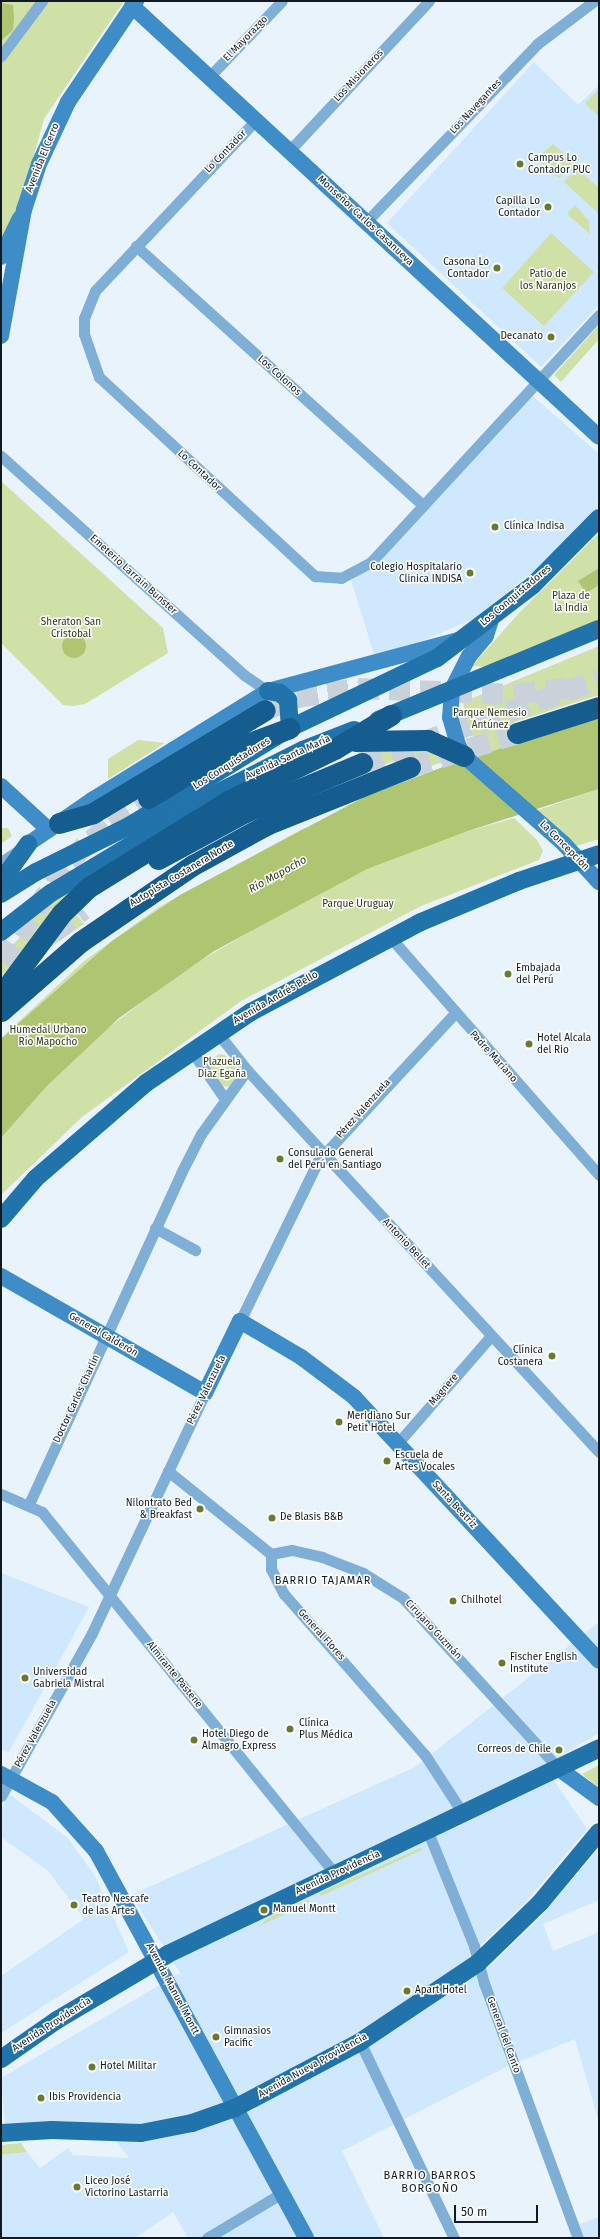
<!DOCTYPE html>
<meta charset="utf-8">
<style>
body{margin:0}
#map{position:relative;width:600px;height:2239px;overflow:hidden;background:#e9f3fb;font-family:"Fira Sans",sans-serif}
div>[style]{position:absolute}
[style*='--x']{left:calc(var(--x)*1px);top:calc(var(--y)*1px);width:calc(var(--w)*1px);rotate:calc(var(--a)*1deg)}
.built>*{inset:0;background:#cfe8fd}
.green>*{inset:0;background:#cfe1a7}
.forest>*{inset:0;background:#adc571}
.water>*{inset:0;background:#aec672}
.round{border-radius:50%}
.highway-tunnel>*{height:21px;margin-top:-10.5px;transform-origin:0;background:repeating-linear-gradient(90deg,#c9d2da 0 21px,transparent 0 31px)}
.street>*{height:11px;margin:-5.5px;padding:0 5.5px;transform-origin:5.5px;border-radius:5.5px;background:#7fafd7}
.secondary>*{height:16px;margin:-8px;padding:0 8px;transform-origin:8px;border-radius:8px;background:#3f8dc8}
.primary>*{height:18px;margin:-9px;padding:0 9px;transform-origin:9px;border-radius:9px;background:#2173ac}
.highway>*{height:21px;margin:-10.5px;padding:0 10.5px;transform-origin:10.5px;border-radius:10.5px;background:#155d8e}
.dots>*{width:11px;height:11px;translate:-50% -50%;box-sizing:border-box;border:2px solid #fefefe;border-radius:50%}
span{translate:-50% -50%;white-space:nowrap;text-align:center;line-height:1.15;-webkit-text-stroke:3px #fefefe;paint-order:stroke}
.street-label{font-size:10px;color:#111a21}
.poi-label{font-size:10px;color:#111a21}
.left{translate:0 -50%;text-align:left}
.right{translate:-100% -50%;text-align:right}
.park-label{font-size:10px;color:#2e3814}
.water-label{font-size:11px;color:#303916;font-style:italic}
.neighbourhood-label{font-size:11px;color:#111a21;letter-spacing:1px}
.frame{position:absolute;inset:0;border:2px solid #111a21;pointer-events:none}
.scale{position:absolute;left:454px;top:2205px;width:84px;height:18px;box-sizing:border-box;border:2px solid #111a21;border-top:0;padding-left:5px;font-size:12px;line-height:14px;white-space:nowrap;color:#111a21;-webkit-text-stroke:3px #fefefe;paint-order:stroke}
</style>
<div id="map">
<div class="built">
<div style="clip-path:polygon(534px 62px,578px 105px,599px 85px,599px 305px,541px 367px,387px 223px)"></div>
<div style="clip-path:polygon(533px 396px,599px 454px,599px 508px,540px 566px,475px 618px,376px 661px,351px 580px,375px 566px,527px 398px)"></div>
<div style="clip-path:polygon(1px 1573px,89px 1607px,9px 1752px,1px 1749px)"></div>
<div style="clip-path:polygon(599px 1622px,599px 1733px,544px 1766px,587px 1829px,524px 1904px,469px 1956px,508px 2066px,342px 2151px,384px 2238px,188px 2238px,173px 2212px,135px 2238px,1px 2238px,1px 2155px,27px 2152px,40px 2168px,68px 2148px,73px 2155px,129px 2158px,105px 2127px,5px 2123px,1px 2078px,180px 1973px,131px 1895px,415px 1767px)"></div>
<div style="clip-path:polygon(9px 1794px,68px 1838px,95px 1876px,129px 1952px,1px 2033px,1px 1976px,84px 1919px,48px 1871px,1px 1837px,1px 1810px)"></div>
<div style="clip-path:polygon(599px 1848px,599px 1900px,543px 1924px,553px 1951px,599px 1932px,599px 2123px,575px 2039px,518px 2062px,486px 1970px,539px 1919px)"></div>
<div style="clip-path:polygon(599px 2217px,599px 2238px,583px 2238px,578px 2225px)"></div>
</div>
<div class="green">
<div style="clip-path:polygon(1px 1px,124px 1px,44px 119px,21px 202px,1px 248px)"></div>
<div style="clip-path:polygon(599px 89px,599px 117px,585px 103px)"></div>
<div style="clip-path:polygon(553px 144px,575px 163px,559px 178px,536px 159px)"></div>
<div style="clip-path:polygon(577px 168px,599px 188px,599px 214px,564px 182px)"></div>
<div style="clip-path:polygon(575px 205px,589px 221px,590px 234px,567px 214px)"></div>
<div style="clip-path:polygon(551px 233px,594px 272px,544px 326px,502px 288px)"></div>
<div style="clip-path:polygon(599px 325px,599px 339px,561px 382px,554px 375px)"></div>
<div style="clip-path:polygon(1px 481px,163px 628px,168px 653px,85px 704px,72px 706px,63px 705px,1px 643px)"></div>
<div style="clip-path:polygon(599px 533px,599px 620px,486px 667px,472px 666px,521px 611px)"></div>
<div style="clip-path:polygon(599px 646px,599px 695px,514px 722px,519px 743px,482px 755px,466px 721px,463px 702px)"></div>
<div style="clip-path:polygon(138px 740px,165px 743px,108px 779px,108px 759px)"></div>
<div style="clip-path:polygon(357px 749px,427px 750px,445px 761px,414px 772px,407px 756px,364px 772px)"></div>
<div style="clip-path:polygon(599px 789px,599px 839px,573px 847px,535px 811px)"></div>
<div style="clip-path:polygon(514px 818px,537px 840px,543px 851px,539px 860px,421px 906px,241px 1001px,82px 1117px,1px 1195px,1px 1138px,47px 1086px,104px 1031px,187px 968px,335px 883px,175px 973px,83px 1046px,1px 1136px,1px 1038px,84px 961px,159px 907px,304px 828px,465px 832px)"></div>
<div style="clip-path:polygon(1px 828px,8px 828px,12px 836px,1px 844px)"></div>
<div style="clip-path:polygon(71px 890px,1px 978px,1px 957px,21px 936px,25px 923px)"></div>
<div style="clip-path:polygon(73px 910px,84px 924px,42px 953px)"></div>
<div style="clip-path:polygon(219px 1054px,225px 1055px,236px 1067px,238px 1074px,229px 1087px,220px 1085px,210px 1071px,209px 1061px)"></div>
<div style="clip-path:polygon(599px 1765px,599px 1788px,582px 1774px)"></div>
<div style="clip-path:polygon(420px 1848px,422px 1850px,321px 1896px,319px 1893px)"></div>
<div style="clip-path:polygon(308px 1899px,310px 1902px,260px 1926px,266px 1919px)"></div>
<div style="clip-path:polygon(21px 2143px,27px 2152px,1px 2155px,1px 2145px)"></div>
</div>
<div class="forest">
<div style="clip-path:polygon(2px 3px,13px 5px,14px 17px,13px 30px,1px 41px)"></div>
</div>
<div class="water">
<div style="clip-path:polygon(599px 568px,599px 585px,586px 593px,578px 581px)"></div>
<div class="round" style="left:62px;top:634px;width:24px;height:24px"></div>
<div style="clip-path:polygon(599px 717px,599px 789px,465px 832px,367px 869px,214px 951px,119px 1018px,47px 1086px,1px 1138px,1px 1039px,112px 941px,180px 895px,366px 796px,443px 767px)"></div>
</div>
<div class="highway-tunnel">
<div style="--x:265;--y:710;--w:35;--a:-22"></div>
<div style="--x:297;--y:697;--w:62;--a:-8.4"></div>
<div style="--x:358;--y:688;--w:157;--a:2.2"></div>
<div style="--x:515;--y:694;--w:58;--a:-6.9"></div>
<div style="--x:362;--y:763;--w:251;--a:-19.5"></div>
<div style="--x:410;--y:767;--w:112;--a:-17.6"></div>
<div style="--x:53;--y:932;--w:38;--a:-37"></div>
<div style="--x:1;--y:961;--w:122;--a:-56"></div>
<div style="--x:69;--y:860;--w:56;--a:-41.4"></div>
<div style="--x:111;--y:823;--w:45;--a:-34"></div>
</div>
<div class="street">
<div style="--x:1;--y:56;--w:69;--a:-53.3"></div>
<div style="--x:209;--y:77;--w:105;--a:-46.2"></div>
<div style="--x:256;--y:120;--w:235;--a:133.3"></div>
<div style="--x:95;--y:291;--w:29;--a:112"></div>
<div style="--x:84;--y:318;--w:16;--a:90"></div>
<div style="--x:84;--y:334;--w:46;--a:70.8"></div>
<div style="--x:99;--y:377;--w:294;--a:42.7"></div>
<div style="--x:315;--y:576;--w:26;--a:4"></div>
<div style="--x:341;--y:578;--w:34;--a:-28"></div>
<div style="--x:371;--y:562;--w:336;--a:-47.3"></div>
<div style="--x:289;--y:151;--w:205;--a:-47"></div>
<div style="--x:366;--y:222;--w:247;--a:-46.1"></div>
<div style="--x:537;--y:44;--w:71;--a:-37"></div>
<div style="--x:136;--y:246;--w:387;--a:42.1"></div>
<div style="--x:1;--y:456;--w:327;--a:42"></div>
<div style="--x:244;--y:675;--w:29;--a:34"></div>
<div style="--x:1;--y:862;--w:22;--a:-34"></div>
<div style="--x:390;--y:937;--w:317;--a:48.7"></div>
<div style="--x:217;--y:1032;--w:48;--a:51.7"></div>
<div style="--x:247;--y:1070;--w:519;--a:47.34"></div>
<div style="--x:191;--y:1050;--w:60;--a:55.2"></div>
<div style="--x:155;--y:1228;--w:46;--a:28.8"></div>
<div style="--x:240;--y:1321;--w:178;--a:-64"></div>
<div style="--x:318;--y:1161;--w:200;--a:-47.2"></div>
<div style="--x:397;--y:1444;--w:143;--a:-49"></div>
<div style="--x:168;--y:1471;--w:132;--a:38.9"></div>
<div style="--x:1;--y:1494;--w:45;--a:23.7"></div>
<div style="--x:42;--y:1512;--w:466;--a:51"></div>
<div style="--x:29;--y:1504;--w:364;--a:-65.3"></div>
<div style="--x:181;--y:1173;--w:44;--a:-62.9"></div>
<div style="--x:201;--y:1134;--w:79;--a:-54.3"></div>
<div style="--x:271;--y:1554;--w:21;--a:-11"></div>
<div style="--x:292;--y:1550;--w:31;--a:13"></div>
<div style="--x:322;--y:1557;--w:44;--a:21.3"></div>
<div style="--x:363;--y:1573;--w:47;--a:32"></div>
<div style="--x:403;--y:1598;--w:230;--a:47.6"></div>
<div style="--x:271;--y:1554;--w:15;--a:90"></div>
<div style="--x:271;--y:1569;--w:28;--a:63"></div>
<div style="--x:284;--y:1594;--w:214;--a:48.8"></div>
<div style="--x:425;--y:1755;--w:72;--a:57"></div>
<div style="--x:1;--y:1796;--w:187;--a:-60.8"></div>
<div style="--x:92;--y:1633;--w:265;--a:-64.8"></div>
<div style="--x:428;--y:1832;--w:123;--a:68"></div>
<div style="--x:474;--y:1946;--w:38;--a:75"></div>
<div style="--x:484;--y:1983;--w:272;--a:69.8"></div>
<div style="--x:360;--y:2042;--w:217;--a:64.4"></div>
<div style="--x:207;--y:2238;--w:87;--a:-31"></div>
</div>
<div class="secondary">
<div style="--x:132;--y:6;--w:635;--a:42.7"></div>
<div style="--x:1;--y:257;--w:43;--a:-64"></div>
<div style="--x:1;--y:336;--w:128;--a:-79.7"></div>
<div style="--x:24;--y:210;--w:48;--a:-71.9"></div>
<div style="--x:39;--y:164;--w:68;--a:-64.9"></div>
<div style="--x:68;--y:102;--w:122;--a:-56"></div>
<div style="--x:492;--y:617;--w:20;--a:108"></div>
<div style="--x:486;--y:636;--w:26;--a:130"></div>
<div style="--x:469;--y:656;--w:38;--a:117"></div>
<div style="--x:452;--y:690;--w:27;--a:94"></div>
<div style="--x:450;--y:717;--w:29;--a:74"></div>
<div style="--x:458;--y:745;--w:13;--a:61"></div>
<div style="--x:464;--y:756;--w:133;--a:41.3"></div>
<div style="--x:564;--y:844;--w:52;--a:47.4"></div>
<div style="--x:1;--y:786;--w:65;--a:42.5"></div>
<div style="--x:28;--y:844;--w:78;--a:-34.5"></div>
<div style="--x:92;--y:800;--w:207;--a:-31.8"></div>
<div style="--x:268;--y:691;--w:197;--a:-15"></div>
<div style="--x:1;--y:1276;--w:235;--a:29.8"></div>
<div style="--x:205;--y:1393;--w:80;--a:-64.1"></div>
<div style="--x:240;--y:1321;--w:71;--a:30.5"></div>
<div style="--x:301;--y:1357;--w:66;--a:37"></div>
<div style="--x:354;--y:1397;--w:360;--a:47.1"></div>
<div style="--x:558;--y:1768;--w:51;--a:36.2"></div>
<div style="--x:1;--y:1774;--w:58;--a:28.8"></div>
<div style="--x:52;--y:1802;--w:66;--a:48.1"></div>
<div style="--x:96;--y:1851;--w:440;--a:61.5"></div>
</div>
<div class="primary">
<div style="--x:268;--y:691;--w:12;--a:9"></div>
<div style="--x:280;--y:693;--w:11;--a:41"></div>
<div style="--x:288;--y:700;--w:28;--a:86"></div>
<div style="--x:378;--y:720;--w:239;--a:-22.4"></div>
<div style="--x:1;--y:882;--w:47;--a:-54.6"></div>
<div style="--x:1;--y:894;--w:41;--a:-32.2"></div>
<div style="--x:36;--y:872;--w:104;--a:-26.3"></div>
<div style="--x:129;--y:826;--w:188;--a:-31.3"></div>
<div style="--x:290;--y:728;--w:163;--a:-25.5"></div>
<div style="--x:437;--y:658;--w:121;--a:-37.2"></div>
<div style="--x:533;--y:585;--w:94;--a:-45.4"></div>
<div style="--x:1;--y:932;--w:63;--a:-38"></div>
<div style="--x:51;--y:893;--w:196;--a:-31"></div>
<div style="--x:219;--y:792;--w:94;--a:-26.6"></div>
<div style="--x:303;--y:750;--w:55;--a:-21.4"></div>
<div style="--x:1;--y:1219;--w:54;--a:-49.5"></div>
<div style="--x:36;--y:1178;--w:145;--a:-40.8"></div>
<div style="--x:146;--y:1083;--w:127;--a:-34.1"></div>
<div style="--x:251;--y:1012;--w:192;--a:-27.9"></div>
<div style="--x:421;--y:922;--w:106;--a:-22.7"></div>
<div style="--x:519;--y:881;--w:84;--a:-18.6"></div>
<div style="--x:1;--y:2059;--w:68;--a:-34.9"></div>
<div style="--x:57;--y:2020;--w:129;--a:-30.7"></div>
<div style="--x:168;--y:1954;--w:478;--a:-25.5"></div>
<div style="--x:1;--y:2133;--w:51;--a:-3.4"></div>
<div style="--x:52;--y:2130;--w:89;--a:1.9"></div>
<div style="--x:141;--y:2133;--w:52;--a:-11.1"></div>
<div style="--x:192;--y:2123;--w:46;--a:-19.2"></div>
<div style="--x:235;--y:2108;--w:141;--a:-27.8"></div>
<div style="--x:360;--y:2042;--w:142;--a:-33.8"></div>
<div style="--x:478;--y:1963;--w:86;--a:-44.1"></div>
<div style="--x:540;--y:1903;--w:92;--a:-50.3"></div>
</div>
<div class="highway">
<div style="--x:517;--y:733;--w:86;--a:-17.6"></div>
<div style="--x:355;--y:741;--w:73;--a:-0.8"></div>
<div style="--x:428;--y:740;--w:39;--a:24"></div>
<div style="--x:148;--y:798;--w:87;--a:-31.3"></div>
<div style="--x:222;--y:753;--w:72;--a:-20.2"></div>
<div style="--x:59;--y:823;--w:35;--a:-16"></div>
<div style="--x:93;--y:813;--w:200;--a:-30.9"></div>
<div style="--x:158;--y:859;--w:99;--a:-28.4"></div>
<div style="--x:245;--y:812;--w:127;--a:-22.7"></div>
<div style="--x:1;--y:995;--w:102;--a:-53.4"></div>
<div style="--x:62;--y:913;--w:37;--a:-44"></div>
<div style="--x:89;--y:887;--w:163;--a:-31.7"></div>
<div style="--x:228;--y:801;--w:120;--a:-26.1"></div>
<div style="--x:336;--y:748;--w:64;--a:-31"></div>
<div style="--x:1;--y:1011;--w:105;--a:-41.1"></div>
<div style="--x:80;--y:942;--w:137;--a:-34.3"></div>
<div style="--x:193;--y:865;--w:85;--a:-28.7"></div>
<div style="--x:268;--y:824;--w:153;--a:-21.9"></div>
</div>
<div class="dots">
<div style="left:520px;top:164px;background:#677b2b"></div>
<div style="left:548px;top:207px;background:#677b2b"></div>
<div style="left:497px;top:268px;background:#677b2b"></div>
<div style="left:551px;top:337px;background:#677b2b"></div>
<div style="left:495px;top:527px;background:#677b2b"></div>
<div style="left:470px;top:573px;background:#677b2b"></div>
<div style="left:508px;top:974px;background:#677b2b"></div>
<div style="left:529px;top:1044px;background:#677b2b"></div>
<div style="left:280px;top:1159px;background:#677b2b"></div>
<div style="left:552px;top:1356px;background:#677b2b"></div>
<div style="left:339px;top:1422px;background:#677b2b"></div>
<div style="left:387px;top:1461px;background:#677b2b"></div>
<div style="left:200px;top:1509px;background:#677b2b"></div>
<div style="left:272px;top:1518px;background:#677b2b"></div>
<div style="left:453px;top:1601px;background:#677b2b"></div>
<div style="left:502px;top:1663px;background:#677b2b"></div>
<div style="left:25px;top:1678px;background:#677b2b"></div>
<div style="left:290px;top:1729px;background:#677b2b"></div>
<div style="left:194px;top:1740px;background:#677b2b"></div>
<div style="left:559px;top:1750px;background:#677b2b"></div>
<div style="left:74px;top:1905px;background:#677b2b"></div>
<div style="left:264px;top:1910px;background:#677b2b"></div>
<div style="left:407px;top:1991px;background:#677b2b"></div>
<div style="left:216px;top:2037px;background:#677b2b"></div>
<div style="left:92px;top:2067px;background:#677b2b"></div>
<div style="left:41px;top:2098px;background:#677b2b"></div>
<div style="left:77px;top:2187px;background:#677b2b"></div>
</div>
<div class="street-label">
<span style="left:246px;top:39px;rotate:-46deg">El Mayorazgo</span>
<span style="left:359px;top:76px;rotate:-47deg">Los Misioneros</span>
<span style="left:476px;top:107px;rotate:-47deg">Los Navegantes</span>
<span style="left:226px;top:152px;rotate:-46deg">Lo Contador</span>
<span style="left:43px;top:158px;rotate:-68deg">Avenida El Cerro</span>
<span style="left:365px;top:221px;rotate:43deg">Monseñor Carlos Casanueva</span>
<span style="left:279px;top:376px;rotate:42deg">Los Colonos</span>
<span style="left:199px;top:471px;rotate:43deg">Lo Contador</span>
<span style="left:133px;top:575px;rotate:42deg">Emeterio Larraín Bunster</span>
<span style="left:516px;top:596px;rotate:-40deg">Los Conquistadores</span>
<span style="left:288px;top:758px;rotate:-25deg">Avenida Santa María</span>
<span style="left:232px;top:764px;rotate:-32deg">Los Conquistadores</span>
<span style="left:564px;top:846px;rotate:45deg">La Concepción</span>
<span style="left:182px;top:874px;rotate:-31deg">Autopista Costanera Norte</span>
<span style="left:276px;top:998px;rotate:-30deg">Avenida Andrés Bello</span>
<span style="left:493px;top:1057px;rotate:48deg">Padre Mariano</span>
<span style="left:364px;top:1109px;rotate:-48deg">Pérez Valenzuela</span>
<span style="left:406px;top:1244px;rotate:47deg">Antonio Bellet</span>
<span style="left:103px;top:1335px;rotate:30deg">General Calderón</span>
<span style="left:207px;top:1390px;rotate:-64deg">Pérez Valenzuela</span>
<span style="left:444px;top:1390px;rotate:-49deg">Magnere</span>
<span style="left:77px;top:1399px;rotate:-65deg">Doctor Carlos Charlin</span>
<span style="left:454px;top:1505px;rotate:47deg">Santa Beatriz</span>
<span style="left:433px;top:1630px;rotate:47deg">Cirujano Guzmán</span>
<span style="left:321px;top:1635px;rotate:48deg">General Flores</span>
<span style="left:174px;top:1675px;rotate:51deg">Almirante Pastene</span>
<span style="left:36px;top:1734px;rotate:-61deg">Pérez Valenzuela</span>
<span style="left:338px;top:1873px;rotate:-25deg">Avenida Providencia</span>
<span style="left:172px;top:1989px;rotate:62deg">Avenida Manuel Montt</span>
<span style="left:52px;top:2025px;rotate:-33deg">Avenida Providencia</span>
<span style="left:503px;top:2035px;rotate:70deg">General del Canto</span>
<span style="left:313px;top:2066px;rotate:-29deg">Avenida Nueva Providencia</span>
</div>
<div class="poi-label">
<span class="left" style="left:528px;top:164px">Campus Lo<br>Contador PUC</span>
<span class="right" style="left:540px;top:207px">Capilla Lo<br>Contador</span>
<span class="right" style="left:489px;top:268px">Casona Lo<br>Contador</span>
<span class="right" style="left:543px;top:337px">Decanato</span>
<span class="left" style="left:504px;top:527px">Clínica Indisa</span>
<span class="right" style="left:462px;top:573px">Colegio Hospitalario<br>Clinica INDISA</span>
<span class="left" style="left:516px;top:974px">Embajada<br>del Perú</span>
<span class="left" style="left:537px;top:1044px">Hotel Alcala<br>del Rio</span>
<span class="left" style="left:288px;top:1159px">Consulado General<br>del Perú en Santiago</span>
<span class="right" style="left:543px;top:1356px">Clínica<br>Costanera</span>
<span class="left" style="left:347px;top:1422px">Meridiano Sur<br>Petit Hotel</span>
<span class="left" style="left:395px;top:1461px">Escuela de<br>Artes Vocales</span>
<span class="right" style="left:192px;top:1509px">Nilontrato Bed<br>&amp; Breakfast</span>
<span class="left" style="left:280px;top:1518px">De Blasis B&amp;B</span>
<span class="left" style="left:461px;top:1601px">Chilhotel</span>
<span class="left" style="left:510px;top:1663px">Fischer English<br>Institute</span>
<span class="left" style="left:33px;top:1678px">Universidad<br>Gabriela Mistral</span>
<span class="left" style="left:299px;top:1729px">Clínica<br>Plus Médica</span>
<span class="left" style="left:202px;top:1740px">Hotel Diego de<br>Almagro Express</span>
<span class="right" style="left:551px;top:1750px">Correos de Chile</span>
<span class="left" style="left:82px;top:1905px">Teatro Nescafe<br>de las Artes</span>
<span class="left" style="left:273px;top:1910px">Manuel Montt</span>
<span class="left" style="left:415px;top:1991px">Apart Hotel</span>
<span class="left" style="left:224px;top:2037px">Gimnasios<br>Pacific</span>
<span class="left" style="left:100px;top:2067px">Hotel Militar</span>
<span class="left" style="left:49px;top:2098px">Ibis Providencia</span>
<span class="left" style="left:85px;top:2187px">Liceo José<br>Victorino Lastarria</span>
</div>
<div class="park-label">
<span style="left:548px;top:280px">Patio de<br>los Naranjos</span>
<span style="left:571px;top:602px">Plaza de<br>la India</span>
<span style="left:71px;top:628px">Sheraton San<br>Cristobal</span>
<span style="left:490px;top:719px">Parque Nemesio<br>Antúnez</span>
<span style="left:358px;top:905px">Parque Uruguay</span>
<span style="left:48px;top:1036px">Humedal Urbano<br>Río Mapocho</span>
<span style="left:222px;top:1068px">Plazuela<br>Diaz Egaña</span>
</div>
<div class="water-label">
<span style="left:278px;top:875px;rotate:-29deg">Río Mapocho</span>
</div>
<div class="neighbourhood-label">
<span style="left:323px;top:1581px">BARRIO TAJAMAR</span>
<span style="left:430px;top:2183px">BARRIO BARROS<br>BORGOÑO</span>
</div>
<div class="frame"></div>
<div class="scale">50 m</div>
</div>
